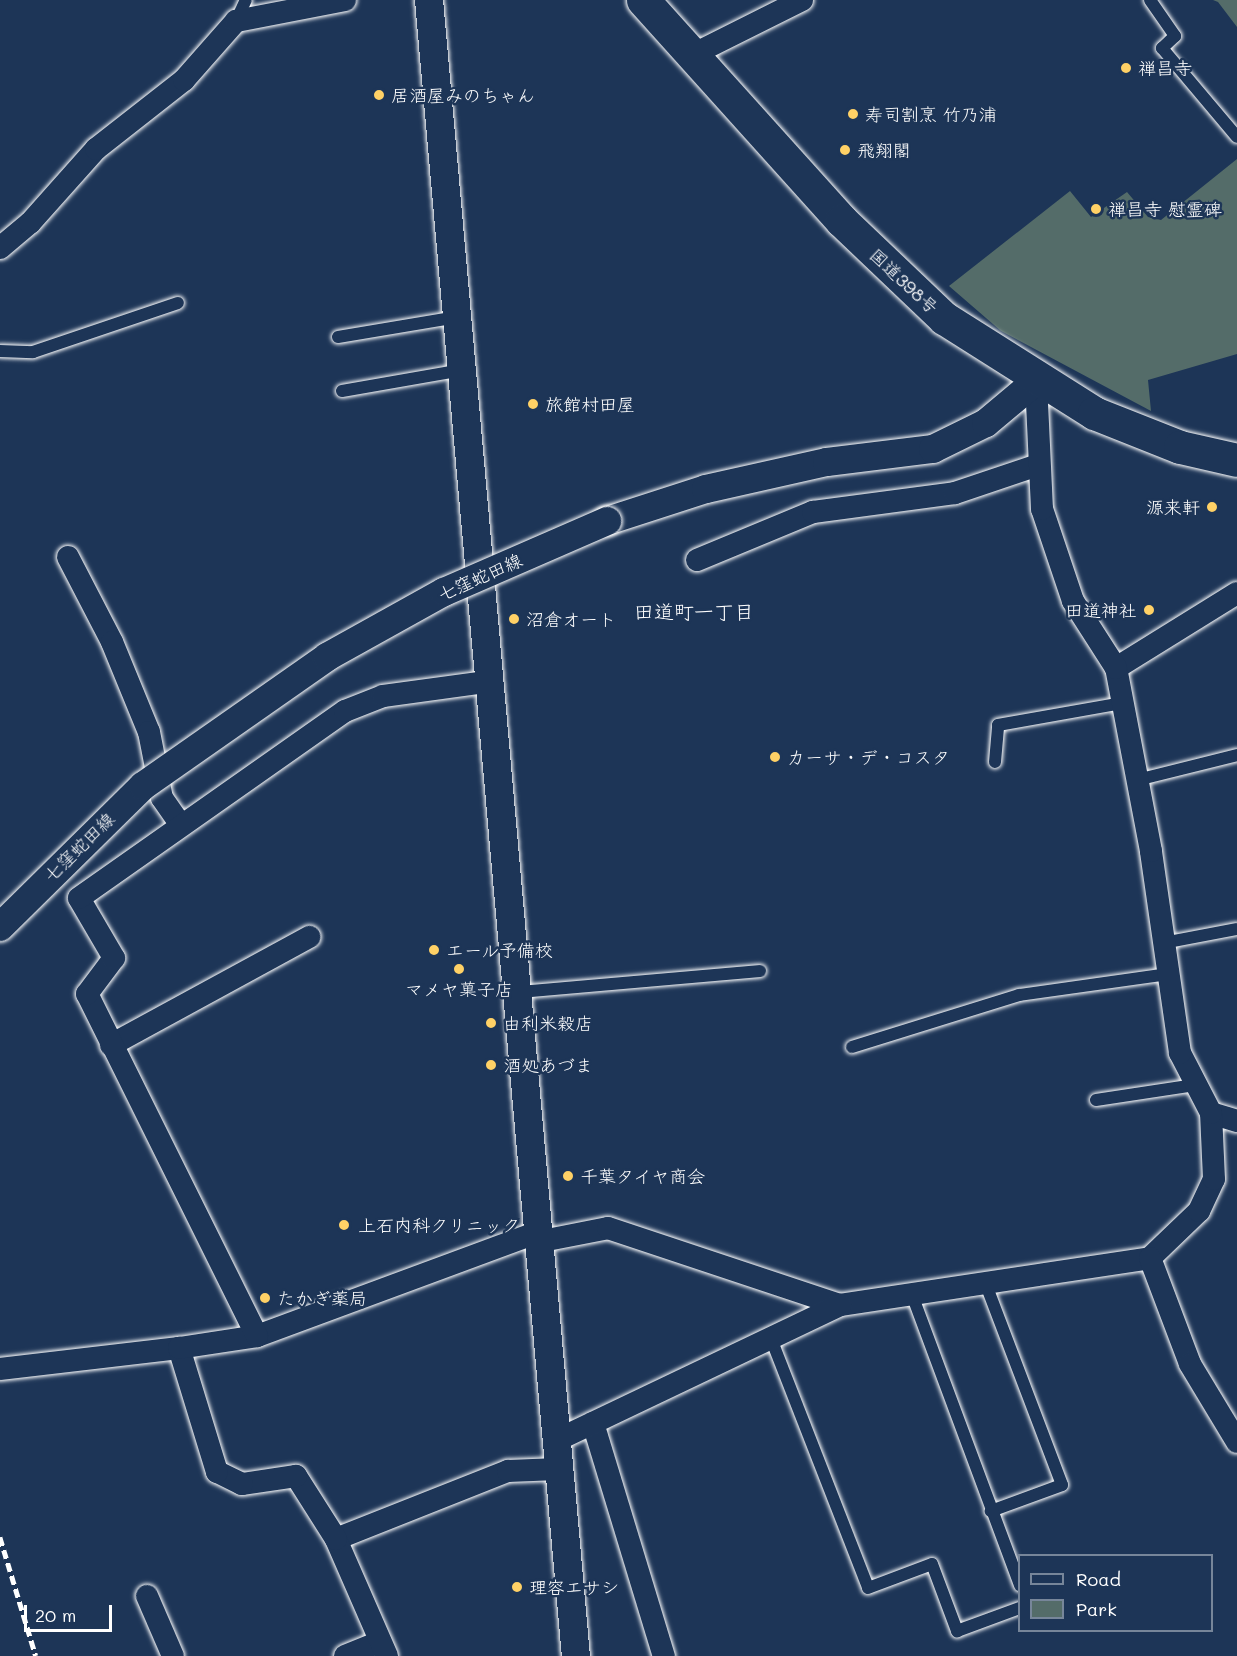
<!DOCTYPE html>
<meta charset="utf-8">
<style>
body{margin:0}
#map{position:relative;width:1237px;height:1656px;overflow:hidden;background:#1d3557;font-family:Mali,"Klee One",sans-serif}
div>[style]{position:absolute}
[style*='--x']{left:calc(var(--x)*1px);top:calc(var(--y)*1px);width:calc(var(--w)*1px);rotate:calc(var(--a)*1deg)}
.green>*{inset:0;background:#546c69}
.roads{filter:drop-shadow(0 0 2px #fff) drop-shadow(0 0 2px #fff)}
.service>*{height:12px;margin:-6px;padding:0 6px;transform-origin:6px;border-radius:6px;background:#1d3557}
.minor>*{height:22px;margin:-11px;padding:0 11px;transform-origin:11px;border-radius:11px;background:#1d3557}
.tertiary>*{height:28px;margin:-14px;padding:0 14px;transform-origin:14px;border-radius:14px;background:#1d3557}
.trunk>*{height:33px;margin:-16.5px;padding:0 16.5px;transform-origin:16.5px;border-radius:16.5px;background:#1d3557}
.rail>*{height:4.5px;margin-top:-2.25px;transform-origin:0;background:repeating-linear-gradient(90deg,#fff 0 9px,transparent 0 13.5px)}
.bridges{filter:drop-shadow(0 0 2px #fff) drop-shadow(0 0 2px #fff)}
.tertiary-bridge>*{height:28px;margin:-14px;padding:0 14px;transform-origin:14px;border-radius:14px;background:#1d3557}
.dots>*{width:16px;height:16px;translate:-50% -50%;box-sizing:border-box;border:3px solid #1d3557;border-radius:50%}
span{translate:-50% -50%;white-space:nowrap;text-align:center;line-height:1.15;-webkit-text-stroke:5px #1d3557;paint-order:stroke}
.poi-label{font-size:18px;color:#fff}
.left{translate:0 -50%;text-align:left}
.right{translate:-100% -50%;text-align:right}
.street-label{font-size:18px;color:#fff}
.neighbourhood-label{font-size:20px;color:#fff}
.legend{position:absolute;left:1018px;top:1554px;width:195px;height:78px;box-sizing:border-box;background:#1d3557;border:2px solid #77869a;margin:0;padding:8px 10px;list-style:none;font-size:18px;color:#fff}
.legend li{display:flex;align-items:center;gap:12px;height:30px}
.legend b{width:30px;border:2px solid #77869a}
.scale{position:absolute;left:24px;top:1605px;width:88px;height:27px;box-sizing:border-box;border:3px solid #fff;border-top:0;padding-left:8px;font-size:18px;line-height:21px;white-space:nowrap;color:#fff;-webkit-text-stroke:4px #1d3557;paint-order:stroke}
</style>
<div id="map">
<div class="green">
<div style="clip-path:polygon(1213px 0,1237px 0,1237px 27px,1218px 2px)"></div>
<div style="clip-path:polygon(1237px 159px,1237px 354px,1148px 380px,1151px 411px,1001px 331px,949px 286px,1070px 191px,1091px 217px,1127px 192px,1148px 217px,1161px 220px)"></div>
</div>
<div class="roads">
<div class="service">
<div style="--x:1150;--y:0;--w:44;--a:55.2"></div>
<div style="--x:1175;--y:36;--w:18;--a:137"></div>
<div style="--x:1162;--y:48;--w:116;--a:49.9"></div>
<div style="--x:236;--y:21;--w:23;--a:-65"></div>
<div style="--x:338;--y:337;--w:121;--a:-9.5"></div>
<div style="--x:0;--y:351;--w:33;--a:2"></div>
<div style="--x:33;--y:352;--w:153;--a:-18.7"></div>
<div style="--x:342;--y:391;--w:122;--a:-9.9"></div>
<div style="--x:995;--y:762;--w:37;--a:-85"></div>
<div style="--x:998;--y:725;--w:127;--a:-10"></div>
<div style="--x:1137;--y:780;--w:103;--a:-14"></div>
<div style="--x:1163;--y:943;--w:75;--a:-10.7"></div>
<div style="--x:520;--y:992;--w:241;--a:-5"></div>
<div style="--x:852;--y:1047;--w:175;--a:-17.3"></div>
<div style="--x:1019;--y:995;--w:150;--a:-8"></div>
<div style="--x:1096;--y:1100;--w:100;--a:-8.6"></div>
<div style="--x:985;--y:1282;--w:217;--a:69.2"></div>
<div style="--x:1062;--y:1485;--w:76;--a:159.9"></div>
<div style="--x:911;--y:1292;--w:313;--a:69.6"></div>
<div style="--x:770;--y:1336;--w:270;--a:68.7"></div>
<div style="--x:868;--y:1588;--w:68;--a:-20.6"></div>
<div style="--x:932;--y:1564;--w:72;--a:69.5"></div>
<div style="--x:957;--y:1631;--w:67;--a:-20.1"></div>
</div>
<div class="minor">
<div style="--x:694;--y:54;--w:121;--a:-26.6"></div>
<div style="--x:0;--y:248;--w:39;--a:-40"></div>
<div style="--x:30;--y:223;--w:99;--a:-48.3"></div>
<div style="--x:96;--y:149;--w:112;--a:-38.1"></div>
<div style="--x:184;--y:80;--w:79;--a:-48.6"></div>
<div style="--x:236;--y:21;--w:111;--a:-10.9"></div>
<div style="--x:68;--y:557;--w:96;--a:62.6"></div>
<div style="--x:112;--y:642;--w:97;--a:67.7"></div>
<div style="--x:149;--y:732;--w:67;--a:78.9"></div>
<div style="--x:162;--y:798;--w:32;--a:55"></div>
<div style="--x:697;--y:560;--w:126;--a:-22.5"></div>
<div style="--x:813;--y:512;--w:143;--a:-7.6"></div>
<div style="--x:955;--y:493;--w:88;--a:-18.6"></div>
<div style="--x:1116;--y:668;--w:142;--a:-31.8"></div>
<div style="--x:111;--y:1045;--w:226;--a:-28.6"></div>
<div style="--x:1211;--y:1113;--w:27;--a:17"></div>
<div style="--x:542;--y:1241;--w:67;--a:-11.1"></div>
<div style="--x:608;--y:1228;--w:244;--a:18.4"></div>
<div style="--x:840;--y:1305;--w:314;--a:-8.6"></div>
<div style="--x:1150;--y:1258;--w:68;--a:-43.8"></div>
<div style="--x:1199;--y:1211;--w:35;--a:-65"></div>
<div style="--x:1214;--y:1179;--w:66;--a:-92.6"></div>
<div style="--x:1211;--y:1113;--w:68;--a:-117.3"></div>
<div style="--x:1180;--y:1053;--w:204;--a:-98.2"></div>
<div style="--x:1151;--y:851;--w:186;--a:-100.8"></div>
<div style="--x:1116;--y:668;--w:80;--a:-122.7"></div>
<div style="--x:1073;--y:601;--w:97;--a:-108.6"></div>
<div style="--x:1042;--y:509;--w:128;--a:-92.7"></div>
<div style="--x:1150;--y:1258;--w:113;--a:69.3"></div>
<div style="--x:1190;--y:1364;--w:91;--a:58.9"></div>
<div style="--x:257;--y:1336;--w:303;--a:-20.3"></div>
<div style="--x:0;--y:1369;--w:180;--a:-6.7"></div>
<div style="--x:593;--y:1423;--w:244;--a:73.1"></div>
<div style="--x:555;--y:1441;--w:316;--a:-25.5"></div>
<div style="--x:336;--y:1539;--w:185;--a:-21.6"></div>
<div style="--x:508;--y:1471;--w:50;--a:-2.3"></div>
<div style="--x:147;--y:1596;--w:65;--a:66.6"></div>
<div style="--x:345;--y:1656;--w:38;--a:-22"></div>
<div style="--x:387;--y:1656;--w:128;--a:-113.6"></div>
<div style="--x:336;--y:1539;--w:75;--a:-122.4"></div>
<div style="--x:296;--y:1476;--w:55;--a:171.6"></div>
<div style="--x:242;--y:1484;--w:28;--a:-154"></div>
<div style="--x:217;--y:1472;--w:130;--a:-107"></div>
<div style="--x:179;--y:1348;--w:79;--a:-8.7"></div>
<div style="--x:257;--y:1336;--w:382;--a:-116.4"></div>
<div style="--x:87;--y:994;--w:45;--a:-53.1"></div>
<div style="--x:114;--y:958;--w:69;--a:-120.3"></div>
<div style="--x:79;--y:898;--w:325;--a:-35.1"></div>
<div style="--x:345;--y:711;--w:41;--a:-21.5"></div>
<div style="--x:383;--y:696;--w:110;--a:-7.8"></div>
</div>
<div class="tertiary">
<div style="--x:429;--y:0;--w:1663;--a:84.93"></div>
<div style="--x:607;--y:521;--w:104;--a:-17.9"></div>
<div style="--x:706;--y:489;--w:124;--a:-12.6"></div>
<div style="--x:827;--y:462;--w:107;--a:-7"></div>
<div style="--x:933;--y:449;--w:59;--a:-26.1"></div>
<div style="--x:986;--y:423;--w:65;--a:-40"></div>
</div>
<div class="trunk">
<div style="--x:643;--y:0;--w:297;--a:48"></div>
<div style="--x:842;--y:221;--w:141;--a:43.6"></div>
<div style="--x:944;--y:318;--w:178;--a:32.3"></div>
<div style="--x:1094;--y:413;--w:92;--a:21.6"></div>
<div style="--x:1180;--y:447;--w:58;--a:12.8"></div>
</div>
</div>
<div class="rail">
<div style="--x:0;--y:1537;--w:124;--a:73.2"></div>
</div>
<div class="bridges">
<div class="tertiary-bridge">
<div style="--x:0;--y:927;--w:201;--a:-44.6"></div>
<div style="--x:143;--y:786;--w:225;--a:-35"></div>
<div style="--x:327;--y:657;--w:134;--a:-29.1"></div>
<div style="--x:444;--y:592;--w:178;--a:-23.5"></div>
</div>
</div>
<div class="dots">
<div style="left:1126px;top:68px;background:#ffd166"></div>
<div style="left:379px;top:95px;background:#ffd166"></div>
<div style="left:853px;top:114px;background:#ffd166"></div>
<div style="left:845px;top:150px;background:#ffd166"></div>
<div style="left:1096px;top:209px;background:#ffd166"></div>
<div style="left:533px;top:404px;background:#ffd166"></div>
<div style="left:1212px;top:507px;background:#ffd166"></div>
<div style="left:1149px;top:610px;background:#ffd166"></div>
<div style="left:514px;top:619px;background:#ffd166"></div>
<div style="left:775px;top:757px;background:#ffd166"></div>
<div style="left:434px;top:950px;background:#ffd166"></div>
<div style="left:459px;top:969px;background:#ffd166"></div>
<div style="left:491px;top:1023px;background:#ffd166"></div>
<div style="left:491px;top:1065px;background:#ffd166"></div>
<div style="left:568px;top:1176px;background:#ffd166"></div>
<div style="left:344px;top:1225px;background:#ffd166"></div>
<div style="left:265px;top:1298px;background:#ffd166"></div>
<div style="left:517px;top:1587px;background:#ffd166"></div>
</div>
<div class="poi-label">
<span class="left" style="left:1138px;top:68px">禅昌寺</span>
<span class="left" style="left:391px;top:95px">居酒屋みのちゃん</span>
<span class="left" style="left:865px;top:114px">寿司割烹 竹乃浦</span>
<span class="left" style="left:857px;top:150px">飛翔閣</span>
<span class="left" style="left:1108px;top:209px">禅昌寺 慰霊碑</span>
<span class="left" style="left:545px;top:404px">旅館村田屋</span>
<span class="right" style="left:1200px;top:507px">源来軒</span>
<span class="right" style="left:1137px;top:610px">田道神社</span>
<span class="left" style="left:526px;top:619px">沼倉オート</span>
<span class="left" style="left:787px;top:757px">カーサ・デ・コスタ</span>
<span class="left" style="left:446px;top:950px">エール予備校</span>
<span style="left:459px;top:989px">マメヤ菓子店</span>
<span class="left" style="left:503px;top:1023px">由利米穀店</span>
<span class="left" style="left:503px;top:1065px">酒処あづま</span>
<span class="left" style="left:580px;top:1176px">千葉タイヤ商会</span>
<span class="left" style="left:358px;top:1225px">上石内科クリニック</span>
<span class="left" style="left:277px;top:1298px">たかぎ薬局</span>
<span class="left" style="left:529px;top:1587px">理容エサシ</span>
</div>
<div class="street-label">
<span style="left:904px;top:281px;rotate:43deg">国道398号</span>
<span style="left:480px;top:577px;rotate:-24deg">七窪蛇田線</span>
<span style="left:79px;top:847px;rotate:-44deg">七窪蛇田線</span>
</div>
<div class="neighbourhood-label">
<span style="left:694px;top:611px">田道町一丁目</span>
</div>
<ul class="legend">
<li><b style="height:8px;background:#1d3557"></b>Road</li>
<li><b style="height:16px;background:#546c69"></b>Park</li>
</ul>
<div class="scale">20 m</div>
</div>
